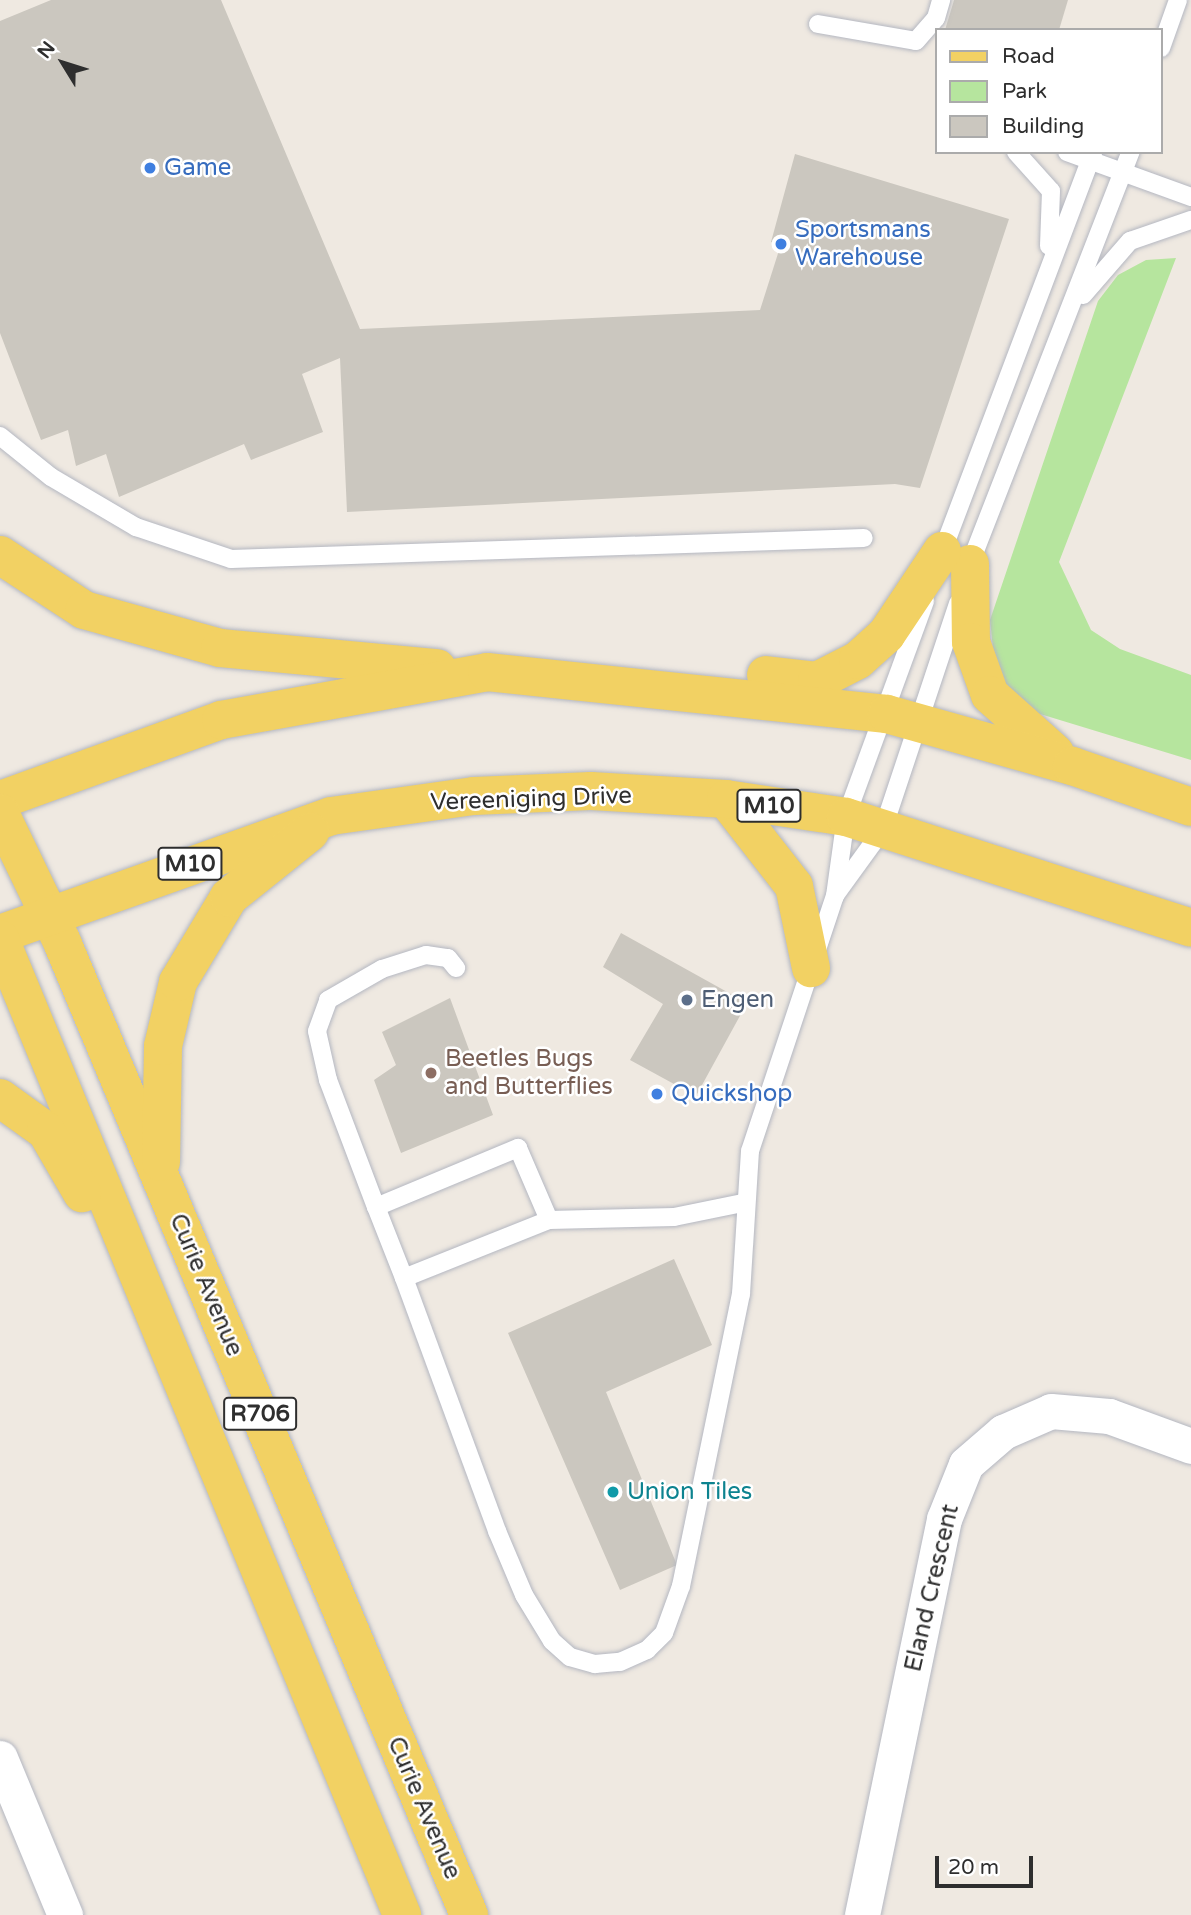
<!DOCTYPE html>
<style>
body{margin:0}
#map{position:relative;width:1191px;height:1915px;overflow:hidden;background:#efe9e1;font-family:"Varela Round",sans-serif}
div>[style]{position:absolute}
[style*='--x']{left:calc(var(--x)*1px);top:calc(var(--y)*1px);width:calc(var(--w)*1px);rotate:calc(var(--a)*1deg)}
.green>*{inset:0;background:#b6e59e}
.building>*{inset:0;background:#cbc7bf}
.roads{filter:drop-shadow(0 0 2px #b4b7c1) drop-shadow(0 0 2px #b4b7c1)}
.service>*{height:18px;margin:-9px;padding:0 9px;transform-origin:9px;border-radius:9px;background:#fff}
.minor>*{height:35px;margin:-17.5px;padding:0 17.5px;transform-origin:17.5px;border-radius:17.5px;background:#fff}
.primary>*{height:38px;margin:-19px;padding:0 19px;transform-origin:19px;border-radius:19px;background:#f2d163}
.dots>*{width:19px;height:19px;translate:-50% -50%;box-sizing:border-box;border:4px solid #fff;border-radius:50%}
span{translate:-50% -50%;white-space:nowrap;text-align:center;line-height:1.15;-webkit-text-stroke:5px #fff;paint-order:stroke}
.shield-label span{padding:2px 5px;background:#fff;border:2px solid;border-radius:5px;-webkit-text-stroke-width:0}
.shield-label{font-size:23px;color:#2e2e2e;font-weight:700}
.shop-label{font-size:24px;color:#366cbe}
.left{translate:0 -50%;text-align:left}
.street-label{font-size:24px;color:#2e2e2e}
.service-label{font-size:24px;color:#4e5e75}
.education-label{font-size:24px;color:#785e54}
.culture-label{font-size:24px;color:#0d838f}
.legend{position:absolute;left:935px;top:28px;width:228px;height:126px;box-sizing:border-box;background:#fff;border:2px solid #ababab;margin:0;padding:9px 12px;list-style:none;font-size:21px;color:#2e2e2e}
.legend li{display:flex;align-items:center;gap:14px;height:35px}
.legend b{width:35px;border:2px solid #ababab}
.north{position:absolute;left:28px;top:28px;width:70px;height:70px;-webkit-text-stroke:5px #fff;paint-order:stroke;rotate:308deg;font-size:19px;font-weight:700;line-height:28px;text-align:center;color:#2e2e2e}
.north::after{content:'';display:block;margin:auto;width:24px;height:32px;background:#2e2e2e;clip-path:polygon(50% 0,100% 100%,50% 72%,0 100%)}
.scale{position:absolute;left:935px;top:1856px;width:98px;height:32px;box-sizing:border-box;border:4px solid #2e2e2e;border-top:0;padding-left:9px;font-size:21px;line-height:24px;white-space:nowrap;color:#2e2e2e;-webkit-text-stroke:5px #fff;paint-order:stroke}
</style>
<div id="map">
<div class="green">
<div style="clip-path:polygon(1176px 258px,1059px 562px,1091px 630px,1120px 649px,1191px 675px,1191px 760px,1027px 710px,1007px 689px,994px 658px,990px 620px,1098px 301px,1118px 275px,1146px 260px)"></div>
</div>
<div class="building">
<div style="clip-path:polygon(51px 0,221px 0,360px 329px,760px 310px,781px 244px,771px 242px,795px 154px,1009px 219px,920px 488px,895px 484px,347px 512px,340px 358px,302px 374px,323px 432px,251px 460px,244px 444px,119px 497px,106px 454px,76px 466px,68px 430px,41px 440px,0 333px,0 21px)"></div>
<div style="clip-path:polygon(954px 0,1068px 0,1059px 30px,945px 30px)"></div>
<div style="clip-path:polygon(621px 933px,747px 1003px,696px 1096px,630px 1060px,663px 1004px,603px 967px)"></div>
<div style="clip-path:polygon(450px 998px,493px 1115px,401px 1153px,374px 1080px,396px 1065px,382px 1032px)"></div>
<div style="clip-path:polygon(674px 1259px,712px 1345px,606px 1392px,677px 1565px,620px 1590px,508px 1333px)"></div>
</div>
<div class="roads">
<div class="service">
<div style="--x:818;--y:24;--w:99;--a:9.8"></div>
<div style="--x:916;--y:41;--w:30;--a:-49"></div>
<div style="--x:936;--y:18;--w:19;--a:-74"></div>
<div style="--x:1161;--y:48;--w:51;--a:-70.5"></div>
<div style="--x:1016;--y:152;--w:52;--a:48.1"></div>
<div style="--x:1051;--y:191;--w:55;--a:92.1"></div>
<div style="--x:1067;--y:152;--w:132;--a:19.9"></div>
<div style="--x:1083;--y:295;--w:72;--a:-49"></div>
<div style="--x:1130;--y:241;--w:65;--a:-19"></div>
<div style="--x:0;--y:436;--w:65;--a:38.8"></div>
<div style="--x:51;--y:477;--w:99;--a:30.5"></div>
<div style="--x:136;--y:527;--w:100;--a:18.6"></div>
<div style="--x:231;--y:559;--w:633;--a:-1.9"></div>
<div style="--x:941;--y:555;--w:431;--a:-69.3"></div>
<div style="--x:968;--y:569;--w:448;--a:-68.7"></div>
<div style="--x:836;--y:894;--w:80;--a:-54.1"></div>
<div style="--x:883;--y:829;--w:238;--a:-71.6"></div>
<div style="--x:376;--y:1207;--w:154;--a:-22.6"></div>
<div style="--x:518;--y:1148;--w:78;--a:66.7"></div>
<div style="--x:549;--y:1220;--w:156;--a:158.2"></div>
<div style="--x:404;--y:1278;--w:76;--a:-111.5"></div>
<div style="--x:376;--y:1207;--w:136;--a:-110.7"></div>
<div style="--x:328;--y:1080;--w:50;--a:-102.7"></div>
<div style="--x:317;--y:1031;--w:33;--a:-70"></div>
<div style="--x:328;--y:1000;--w:62;--a:-29.9"></div>
<div style="--x:382;--y:969;--w:46;--a:-17.7"></div>
<div style="--x:426;--y:955;--w:22;--a:8"></div>
<div style="--x:448;--y:958;--w:13;--a:51"></div>
<div style="--x:549;--y:1220;--w:125;--a:-1.4"></div>
<div style="--x:674;--y:1217;--w:70;--a:-11.5"></div>
<div style="--x:404;--y:1278;--w:270;--a:69.8"></div>
<div style="--x:497;--y:1531;--w:69;--a:67.1"></div>
<div style="--x:524;--y:1595;--w:54;--a:58.7"></div>
<div style="--x:552;--y:1641;--w:24;--a:42"></div>
<div style="--x:570;--y:1657;--w:26;--a:16"></div>
<div style="--x:595;--y:1664;--w:25;--a:-5"></div>
<div style="--x:620;--y:1662;--w:30;--a:-24"></div>
<div style="--x:647;--y:1650;--w:24;--a:-45"></div>
<div style="--x:664;--y:1633;--w:50;--a:-70.1"></div>
<div style="--x:681;--y:1586;--w:298;--a:-78.4"></div>
<div style="--x:741;--y:1294;--w:143;--a:-86.4"></div>
<div style="--x:750;--y:1151;--w:269;--a:-71.6"></div>
<div style="--x:835;--y:896;--w:80;--a:-82.1"></div>
<div style="--x:846;--y:817;--w:230;--a:-69.9"></div>
</div>
<div class="minor">
<div style="--x:0;--y:1758;--w:170;--a:67.5"></div>
<div style="--x:862;--y:1915;--w:404;--a:-78.3"></div>
<div style="--x:944;--y:1519;--w:59;--a:-68.2"></div>
<div style="--x:966;--y:1464;--w:49;--a:-40.9"></div>
<div style="--x:1003;--y:1432;--w:52;--a:-23.6"></div>
<div style="--x:1051;--y:1411;--w:58;--a:4.9"></div>
<div style="--x:1109;--y:1416;--w:87;--a:20.1"></div>
</div>
<div class="primary">
<div style="--x:0;--y:555;--w:100;--a:33.2"></div>
<div style="--x:84;--y:610;--w:141;--a:15.6"></div>
<div style="--x:220;--y:648;--w:218;--a:5.3"></div>
<div style="--x:970;--y:564;--w:78;--a:89.3"></div>
<div style="--x:971;--y:642;--w:56;--a:70.3"></div>
<div style="--x:990;--y:695;--w:87;--a:41.7"></div>
<div style="--x:766;--y:675;--w:51;--a:6.7"></div>
<div style="--x:817;--y:681;--w:46;--a:-27.1"></div>
<div style="--x:858;--y:660;--w:38;--a:-42"></div>
<div style="--x:886;--y:635;--w:101;--a:-56.3"></div>
<div style="--x:726;--y:799;--w:110;--a:52"></div>
<div style="--x:794;--y:886;--w:84;--a:78.3"></div>
<div style="--x:0;--y:800;--w:235;--a:-19.9"></div>
<div style="--x:221;--y:720;--w:270;--a:-10.2"></div>
<div style="--x:487;--y:672;--w:402;--a:6"></div>
<div style="--x:887;--y:714;--w:192;--a:15.7"></div>
<div style="--x:1072;--y:766;--w:126;--a:19"></div>
<div style="--x:0;--y:813;--w:143;--a:64.3"></div>
<div style="--x:62;--y:942;--w:1055;--a:67.3"></div>
<div style="--x:0;--y:934;--w:351;--a:-19.6"></div>
<div style="--x:331;--y:816;--w:144;--a:-8"></div>
<div style="--x:474;--y:796;--w:117;--a:-2.4"></div>
<div style="--x:591;--y:791;--w:135;--a:3.4"></div>
<div style="--x:726;--y:799;--w:121;--a:8.5"></div>
<div style="--x:846;--y:817;--w:362;--a:17.8"></div>
<div style="--x:0;--y:939;--w:1056;--a:67.61"></div>
<div style="--x:0;--y:1098;--w:57;--a:35.7"></div>
<div style="--x:46;--y:1131;--w:72;--a:59.9"></div>
<div style="--x:161;--y:1162;--w:116;--a:-89"></div>
<div style="--x:163;--y:1046;--w:66;--a:-76.8"></div>
<div style="--x:178;--y:982;--w:99;--a:-59"></div>
<div style="--x:229;--y:897;--w:104;--a:-38.7"></div>
</div>
</div>
<div class="dots">
<div style="left:150px;top:168px;background:#3f7fe0"></div>
<div style="left:781px;top:244px;background:#3f7fe0"></div>
<div style="left:687px;top:1000px;background:#5c6f8a"></div>
<div style="left:431px;top:1073px;background:#8d6e63"></div>
<div style="left:657px;top:1094px;background:#3f7fe0"></div>
<div style="left:613px;top:1492px;background:#0f9aa8"></div>
</div>
<div class="shield-label">
<span style="left:769px;top:806px">M10</span>
<span style="left:190px;top:864px">M10</span>
<span style="left:260px;top:1414px">R706</span>
</div>
<div class="shop-label">
<span class="left" style="left:164px;top:168px">Game</span>
<span class="left" style="left:795px;top:244px">Sportsmans<br>Warehouse</span>
<span class="left" style="left:671px;top:1094px">Quickshop</span>
</div>
<div class="street-label">
<span style="left:531px;top:799px;rotate:-2deg">Vereeniging Drive</span>
<span style="left:206px;top:1285px;rotate:67deg">Curie Avenue</span>
<span style="left:932px;top:1588px;rotate:-77deg">Eland Crescent</span>
<span style="left:424px;top:1808px;rotate:67deg">Curie Avenue</span>
</div>
<div class="service-label">
<span class="left" style="left:701px;top:1000px">Engen</span>
</div>
<div class="education-label">
<span class="left" style="left:445px;top:1073px">Beetles Bugs<br>and Butterflies</span>
</div>
<div class="culture-label">
<span class="left" style="left:627px;top:1492px">Union Tiles</span>
</div>
<ul class="legend">
<li><b style="height:9px;background:#f2d163"></b>Road</li>
<li><b style="height:19px;background:#b6e59e"></b>Park</li>
<li><b style="height:19px;background:#cbc7bf"></b>Building</li>
</ul>
<div class="north">N</div>
<div class="scale">20 m</div>
</div>
